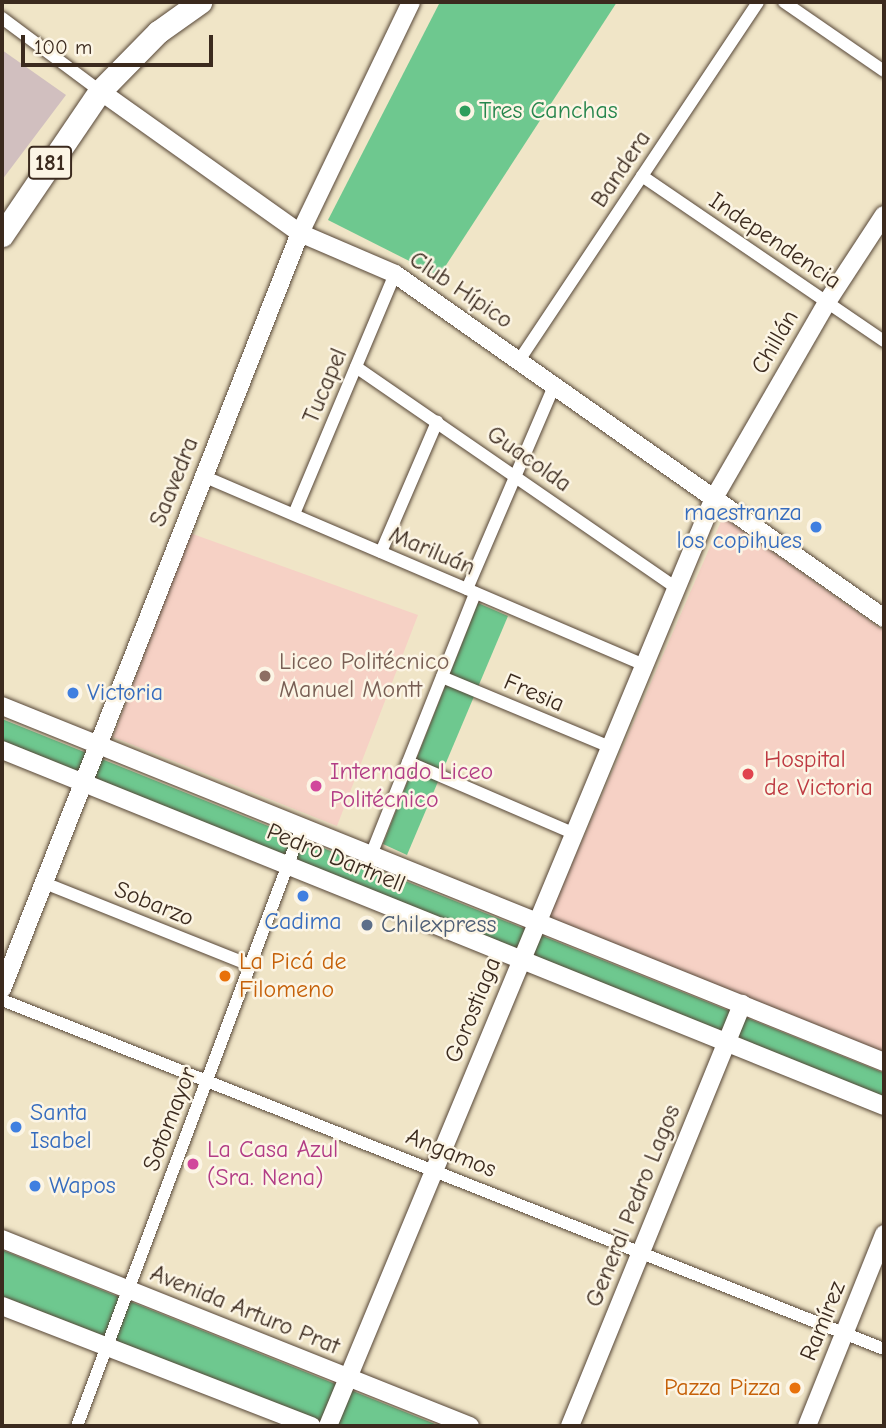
<!DOCTYPE html>
<meta charset="utf-8">
<style>
body{margin:0}
#map{position:relative;width:886px;height:1428px;overflow:hidden;background:#f0e5c7;font-family:"Comic Neue",sans-serif}
div>[style]{position:absolute}
[style*='--x']{left:calc(var(--x)*1px);top:calc(var(--y)*1px);width:calc(var(--w)*1px);rotate:calc(var(--a)*1deg)}
.built>*{inset:0;background:#f6d1c5}
.industrial>*{inset:0;background:#d1bfbf}
.green>*{inset:0;background:#6ec88f}
.roads{filter:drop-shadow(0 0 2px #564637) drop-shadow(0 0 2px #564637)}
.street>*{height:12px;margin:-6px;padding:0 6px;transform-origin:6px;border-radius:6px;background:#fff}
.secondary>*{height:18px;margin:-9px;padding:0 9px;transform-origin:9px;border-radius:9px;background:#fff}
.highway>*{height:23px;margin:-11.5px;padding:0 11.5px;transform-origin:11.5px;border-radius:11.5px;background:#fff}
.dots>*{width:19px;height:19px;translate:-50% -50%;box-sizing:border-box;border:4px solid #fcf5e5;border-radius:50%}
span{translate:-50% -50%;white-space:nowrap;text-align:center;line-height:1.15;-webkit-text-stroke:5px #fcf5e5;paint-order:stroke}
.shield-label span{padding:2px 5px;background:#fcf5e5;border:2px solid;border-radius:5px;-webkit-text-stroke-width:0}
.shield-label{font-size:23px;color:#3b2a1e;font-weight:700}
.leisure-label{font-size:24px;color:#27864d}
.left{translate:0 -50%;text-align:left}
.street-label{font-size:24px;color:#3b2a1e}
.shop-label{font-size:24px;color:#366cbe}
.right{translate:-100% -50%;text-align:right}
.education-label{font-size:24px;color:#785e54}
.health-label{font-size:24px;color:#be3a42}
.hotel-label{font-size:24px;color:#b23c85}
.service-label{font-size:24px;color:#4e5e75}
.food-label{font-size:24px;color:#c56008}
.frame{position:absolute;inset:0;border:4px solid #3b2a1e;pointer-events:none}
.scale{position:absolute;left:21px;top:35px;width:192px;height:32px;box-sizing:border-box;border:4px solid #3b2a1e;border-top:0;padding-left:9px;font-size:21px;line-height:24px;white-space:nowrap;color:#3b2a1e;-webkit-text-stroke:5px #fcf5e5;paint-order:stroke}
</style>
<div id="map">
<div class="built">
<div style="clip-path:polygon(723px 517px,884px 631px,884px 1053px,549px 917px)"></div>
<div style="clip-path:polygon(190px 533px,418px 615px,337px 826px,113px 737px)"></div>
</div>
<div class="industrial">
<div style="clip-path:polygon(2px 50px,66px 95px,2px 180px)"></div>
</div>
<div class="green">
<div style="clip-path:polygon(440px 2px,617px 2px,439px 276px,328px 220px)"></div>
<div style="clip-path:polygon(478px 603px,508px 616px,407px 855px,383px 844px)"></div>
<div style="clip-path:polygon(2px 719px,884px 1073px,884px 1100px,2px 741px)"></div>
<div style="clip-path:polygon(2px 1250px,440px 1426px,333px 1426px,2px 1296px)"></div>
</div>
<div class="roads">
<div class="street">
<div style="--x:784;--y:2;--w:121;--a:34.6"></div>
<div style="--x:2;--y:18;--w:122;--a:36.7"></div>
<div style="--x:642;--y:176;--w:293;--a:34.3"></div>
<div style="--x:520;--y:359;--w:429;--a:-56.3"></div>
<div style="--x:356;--y:367;--w:389;--a:34.6"></div>
<div style="--x:203;--y:476;--w:480;--a:23.2"></div>
<div style="--x:294;--y:514;--w:260;--a:-67.2"></div>
<div style="--x:381;--y:552;--w:142;--a:-66.7"></div>
<div style="--x:467;--y:589;--w:223;--a:-66.8"></div>
<div style="--x:442;--y:677;--w:182;--a:22.6"></div>
<div style="--x:408;--y:762;--w:180;--a:23.3"></div>
<div style="--x:371;--y:855;--w:282;--a:-68.3"></div>
<div style="--x:42;--y:882;--w:224;--a:21.8"></div>
<div style="--x:2;--y:1000;--w:949;--a:21.59"></div>
<div style="--x:77;--y:1426;--w:640;--a:-69.41"></div>
</div>
<div class="secondary">
<div style="--x:100;--y:91;--w:245;--a:35.4"></div>
<div style="--x:300;--y:233;--w:103;--a:23.3"></div>
<div style="--x:395;--y:274;--w:598;--a:35.13"></div>
<div style="--x:2;--y:706;--w:951;--a:21.98"></div>
<div style="--x:2;--y:750;--w:951;--a:21.98"></div>
<div style="--x:2;--y:989;--w:813;--a:-68.49"></div>
<div style="--x:300;--y:233;--w:256;--a:-64.3"></div>
<div style="--x:2;--y:1239;--w:504;--a:21.78"></div>
<div style="--x:2;--y:1306;--w:332;--a:21.2"></div>
<div style="--x:328;--y:1426;--w:1005;--a:-67.42"></div>
<div style="--x:714;--y:498;--w:226;--a:-60"></div>
<div style="--x:827;--y:302;--w:104;--a:-56.8"></div>
<div style="--x:570;--y:1426;--w:456;--a:-67.8"></div>
<div style="--x:807;--y:1426;--w:207;--a:-68.1"></div>
</div>
<div class="highway">
<div style="--x:2;--y:235;--w:174;--a:-55.8"></div>
<div style="--x:100;--y:91;--w:83;--a:-45.5"></div>
<div style="--x:158;--y:32;--w:52;--a:-35.5"></div>
</div>
</div>
<div class="dots">
<div style="left:465px;top:111px;background:#2e9e5b"></div>
<div style="left:816px;top:527px;background:#3f7fe0"></div>
<div style="left:265px;top:676px;background:#8d6e63"></div>
<div style="left:73px;top:693px;background:#3f7fe0"></div>
<div style="left:748px;top:774px;background:#e0444e"></div>
<div style="left:316px;top:786px;background:#d1479c"></div>
<div style="left:303px;top:896px;background:#3f7fe0"></div>
<div style="left:367px;top:925px;background:#5c6f8a"></div>
<div style="left:225px;top:976px;background:#e8710a"></div>
<div style="left:16px;top:1127px;background:#3f7fe0"></div>
<div style="left:193px;top:1164px;background:#d1479c"></div>
<div style="left:35px;top:1186px;background:#3f7fe0"></div>
<div style="left:795px;top:1388px;background:#e8710a"></div>
</div>
<div class="shield-label">
<span style="left:50px;top:163px">181</span>
</div>
<div class="leisure-label">
<span class="left" style="left:479px;top:111px">Tres Canchas</span>
</div>
<div class="street-label">
<span style="left:621px;top:169px;rotate:-56deg">Bandera</span>
<span style="left:775px;top:241px;rotate:34deg">Independencia</span>
<span style="left:461px;top:290px;rotate:34deg">Club Hípico</span>
<span style="left:775px;top:342px;rotate:-60deg">Chillán</span>
<span style="left:325px;top:386px;rotate:-67deg">Tucapel</span>
<span style="left:529px;top:459px;rotate:35deg">Guacolda</span>
<span style="left:174px;top:482px;rotate:-68deg">Saavedra</span>
<span style="left:432px;top:551px;rotate:23deg">Mariluán</span>
<span style="left:534px;top:693px;rotate:23deg">Fresia</span>
<span style="left:336px;top:858px;rotate:22deg">Pedro Dartnell</span>
<span style="left:154px;top:904px;rotate:22deg">Sobarzo</span>
<span style="left:473px;top:1010px;rotate:-68deg">Gorostiaga</span>
<span style="left:170px;top:1119px;rotate:-69deg">Sotomayor</span>
<span style="left:451px;top:1153px;rotate:22deg">Angamos</span>
<span style="left:633px;top:1206px;rotate:-68deg">General Pedro Lagos</span>
<span style="left:245px;top:1310px;rotate:22deg">Avenida Arturo Prat</span>
<span style="left:823px;top:1321px;rotate:-68deg">Ramírez</span>
</div>
<div class="shop-label">
<span class="right" style="left:802px;top:527px">maestranza<br>los copihues</span>
<span class="left" style="left:87px;top:693px">Victoria</span>
<span style="left:303px;top:922px">Cadima</span>
<span class="left" style="left:30px;top:1127px">Santa<br>Isabel</span>
<span class="left" style="left:49px;top:1186px">Wapos</span>
</div>
<div class="education-label">
<span class="left" style="left:279px;top:676px">Liceo Politécnico<br>Manuel Montt</span>
</div>
<div class="health-label">
<span class="left" style="left:764px;top:774px">Hospital<br>de Victoria</span>
</div>
<div class="hotel-label">
<span class="left" style="left:330px;top:786px">Internado Liceo<br>Politécnico</span>
<span class="left" style="left:207px;top:1164px">La Casa Azul<br>(Sra. Nena)</span>
</div>
<div class="service-label">
<span class="left" style="left:381px;top:925px">Chilexpress</span>
</div>
<div class="food-label">
<span class="left" style="left:239px;top:976px">La Picá de<br>Filomeno</span>
<span class="right" style="left:781px;top:1388px">Pazza Pizza</span>
</div>
<div class="frame"></div>
<div class="scale">100 m</div>
</div>
